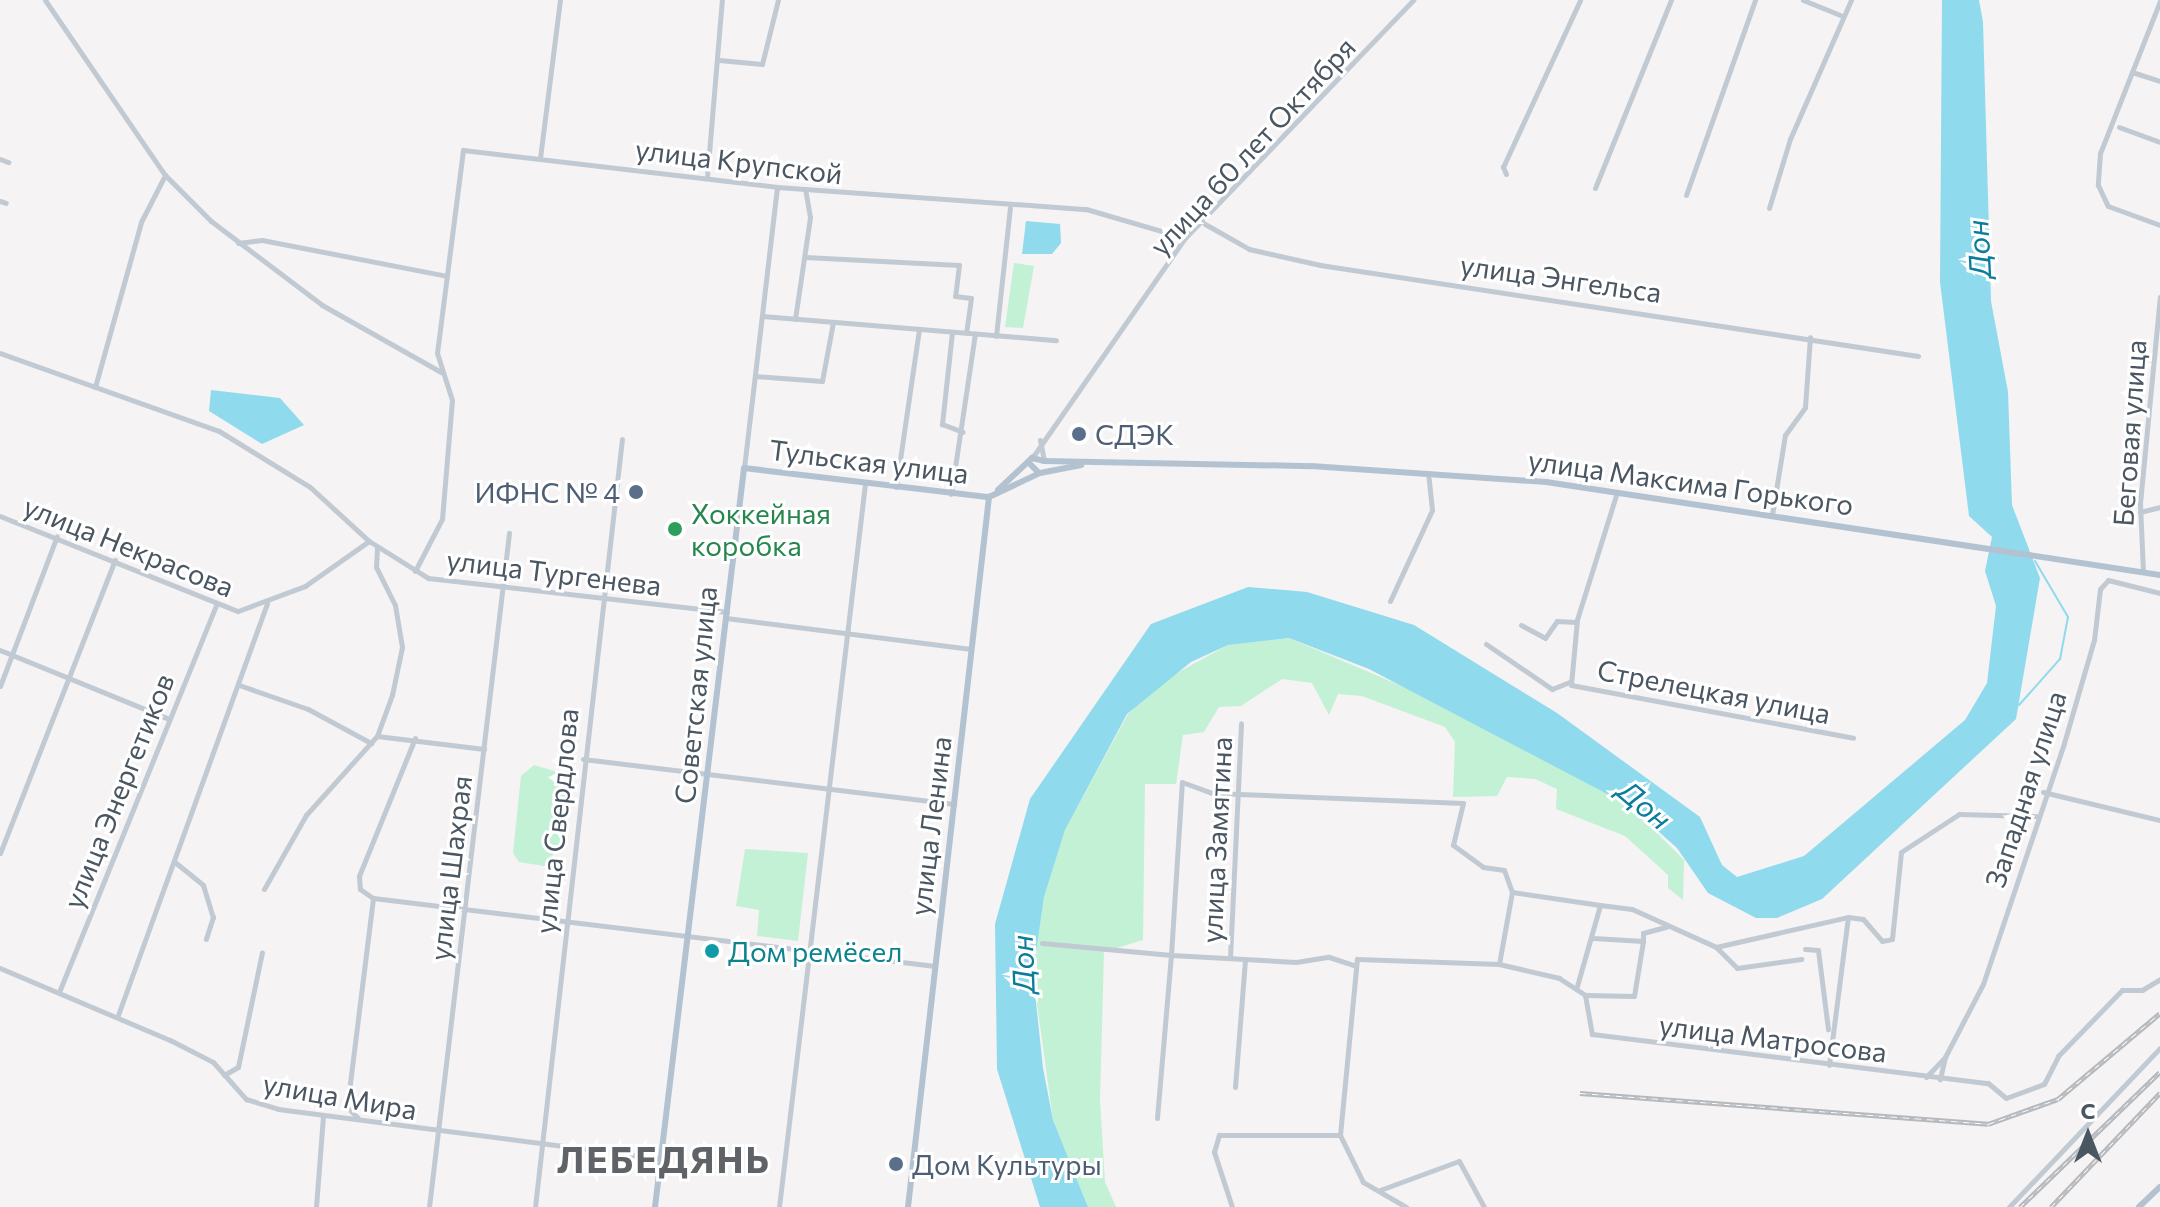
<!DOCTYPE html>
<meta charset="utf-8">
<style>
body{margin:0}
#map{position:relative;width:2160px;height:1207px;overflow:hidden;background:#f5f3f3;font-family:Commissioner,sans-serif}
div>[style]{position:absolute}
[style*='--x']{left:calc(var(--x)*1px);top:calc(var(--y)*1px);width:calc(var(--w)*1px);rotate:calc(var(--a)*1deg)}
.green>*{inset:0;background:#c3f1d5}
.water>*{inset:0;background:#90daee}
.stream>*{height:2px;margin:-1px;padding:0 1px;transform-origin:1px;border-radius:1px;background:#90daee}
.minor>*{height:5px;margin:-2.5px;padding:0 2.5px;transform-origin:2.5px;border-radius:2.5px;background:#c1cad2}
.major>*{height:6px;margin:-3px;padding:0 3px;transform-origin:3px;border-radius:3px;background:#b3c2d1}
.rail>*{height:5px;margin-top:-2.5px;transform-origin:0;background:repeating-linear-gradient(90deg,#fff 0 6px,#b5b8bd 0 12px);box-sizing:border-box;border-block:2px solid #b5b8bd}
.dots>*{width:22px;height:22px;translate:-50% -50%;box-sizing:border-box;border:4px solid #fff;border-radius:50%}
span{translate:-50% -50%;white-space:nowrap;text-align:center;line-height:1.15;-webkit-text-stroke:6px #fff;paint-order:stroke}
.street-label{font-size:28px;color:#4a5661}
.service-label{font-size:28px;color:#4e5e75}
.left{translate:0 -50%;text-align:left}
.right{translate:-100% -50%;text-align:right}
.leisure-label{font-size:28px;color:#27864d}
.culture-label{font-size:28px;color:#0d838f}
.water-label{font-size:30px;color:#0c7c9b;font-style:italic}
.district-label{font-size:36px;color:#5f6368;font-weight:700;letter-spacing:2px}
.north{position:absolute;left:2048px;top:1095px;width:80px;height:80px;-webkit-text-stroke:6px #fff;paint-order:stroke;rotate:0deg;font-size:22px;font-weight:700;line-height:32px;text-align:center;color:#4a5661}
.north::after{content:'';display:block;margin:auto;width:28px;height:36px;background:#4a5661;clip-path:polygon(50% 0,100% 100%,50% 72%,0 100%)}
</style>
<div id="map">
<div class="green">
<div style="clip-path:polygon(1014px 263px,1034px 266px,1023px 328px,1005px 327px)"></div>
<div style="clip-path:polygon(1289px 638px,1418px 693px,1630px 806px,1684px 860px,1683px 900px,1668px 888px,1668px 875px,1625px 836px,1556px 809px,1557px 789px,1535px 779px,1507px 777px,1497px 796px,1453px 797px,1455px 742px,1445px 727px,1362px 696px,1338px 694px,1329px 715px,1312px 683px,1282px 679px,1241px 706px,1219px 707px,1204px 732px,1183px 735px,1176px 784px,1145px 784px,1143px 940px,1104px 952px,1100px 1100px,1105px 1182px,1116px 1207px,1088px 1207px,1053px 1120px,1033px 974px,1044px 897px,1065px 830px,1128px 714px,1159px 683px,1228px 645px)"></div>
<div style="clip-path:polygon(534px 765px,561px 773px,566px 785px,560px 846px,544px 866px,519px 862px,513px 853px,521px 776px)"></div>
<div style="clip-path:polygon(745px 849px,808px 853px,798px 941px,757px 936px,759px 910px,736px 906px)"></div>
</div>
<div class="water">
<div style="clip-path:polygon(1942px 0,1979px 0,1983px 22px,1991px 301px,2008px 392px,2012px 505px,2040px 578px,2016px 719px,1822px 899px,1777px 918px,1756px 918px,1708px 893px,1677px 848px,1630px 806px,1369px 669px,1289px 638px,1228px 645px,1191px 662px,1127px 714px,1065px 830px,1044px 897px,1033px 974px,1043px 1068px,1053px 1120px,1088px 1207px,1040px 1207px,997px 1069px,995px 924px,1030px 799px,1151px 624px,1248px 587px,1307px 592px,1414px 625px,1557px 713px,1700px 817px,1722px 865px,1737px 877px,1804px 856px,1965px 720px,1987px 683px,1996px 606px,1985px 571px,1992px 537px,1969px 516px,1940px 282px)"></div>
<div style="clip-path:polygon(1026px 221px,1060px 224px,1061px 243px,1052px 254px,1022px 254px)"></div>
<div style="clip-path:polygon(211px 390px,280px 398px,304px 425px,262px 444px,209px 411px)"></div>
</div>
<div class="stream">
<div style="--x:2019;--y:705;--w:62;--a:-48.3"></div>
<div style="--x:2060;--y:659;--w:43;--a:-79.2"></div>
<div style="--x:2068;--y:617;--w:65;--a:-120.5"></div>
</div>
<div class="minor">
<div style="--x:45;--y:0;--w:212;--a:55.6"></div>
<div style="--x:165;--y:175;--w:65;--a:45"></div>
<div style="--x:211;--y:221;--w:139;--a:37.1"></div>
<div style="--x:322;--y:305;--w:137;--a:29.4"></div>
<div style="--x:1803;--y:0;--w:40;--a:22"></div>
<div style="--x:2160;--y:1;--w:163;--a:111.5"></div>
<div style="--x:2100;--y:153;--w:32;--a:94"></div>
<div style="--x:2098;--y:185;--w:23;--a:65"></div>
<div style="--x:2108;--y:206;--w:55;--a:20.1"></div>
<div style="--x:719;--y:60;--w:43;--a:5.3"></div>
<div style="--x:762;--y:64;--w:66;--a:-76"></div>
<div style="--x:2132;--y:72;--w:29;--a:18"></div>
<div style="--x:2119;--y:127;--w:44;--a:20.1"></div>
<div style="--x:540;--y:158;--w:159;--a:-82.8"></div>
<div style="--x:0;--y:159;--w:9;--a:21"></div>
<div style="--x:1506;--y:174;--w:8;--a:-113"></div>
<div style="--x:1503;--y:167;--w:184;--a:-65.2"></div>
<div style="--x:707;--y:177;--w:178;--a:-85.2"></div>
<div style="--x:1595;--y:188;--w:203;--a:-68"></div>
<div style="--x:1686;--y:195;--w:207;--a:-70.5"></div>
<div style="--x:0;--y:201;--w:6;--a:18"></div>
<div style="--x:1769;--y:208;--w:72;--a:-73.1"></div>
<div style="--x:1790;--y:139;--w:152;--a:-66.3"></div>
<div style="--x:1205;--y:224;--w:51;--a:29.6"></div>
<div style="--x:1249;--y:249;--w:73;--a:12.7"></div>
<div style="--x:1320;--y:265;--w:605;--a:8.65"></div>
<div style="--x:238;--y:243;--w:24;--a:-7"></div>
<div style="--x:262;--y:240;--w:188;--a:11"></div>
<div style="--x:805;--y:257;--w:154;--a:3"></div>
<div style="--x:959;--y:265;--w:31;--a:97"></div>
<div style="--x:955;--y:296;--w:16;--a:7"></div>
<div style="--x:971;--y:298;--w:35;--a:98"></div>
<div style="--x:762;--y:316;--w:295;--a:4.7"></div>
<div style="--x:795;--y:319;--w:103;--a:-81.6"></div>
<div style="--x:810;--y:217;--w:27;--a:-100"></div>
<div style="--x:952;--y:332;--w:93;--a:96.2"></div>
<div style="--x:942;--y:424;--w:22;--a:21"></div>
<div style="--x:996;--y:336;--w:129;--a:-83.8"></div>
<div style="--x:0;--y:353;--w:232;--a:19.6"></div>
<div style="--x:219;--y:431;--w:107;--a:31.6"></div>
<div style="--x:310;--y:487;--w:80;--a:42.5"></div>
<div style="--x:369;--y:541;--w:70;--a:32.1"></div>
<div style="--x:428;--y:578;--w:301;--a:6.5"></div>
<div style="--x:755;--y:376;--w:67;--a:4.3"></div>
<div style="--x:822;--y:381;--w:60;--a:-79.4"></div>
<div style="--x:95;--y:387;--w:171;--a:-74.4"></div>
<div style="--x:141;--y:222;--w:53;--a:-62.9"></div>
<div style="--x:1040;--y:440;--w:21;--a:79"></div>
<div style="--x:1032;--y:458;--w:268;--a:-55.2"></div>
<div style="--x:1185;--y:238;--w:330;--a:-46.2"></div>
<div style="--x:744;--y:468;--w:283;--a:-83.3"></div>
<div style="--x:896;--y:487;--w:160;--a:-81.7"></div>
<div style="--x:1617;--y:492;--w:134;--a:107.4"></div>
<div style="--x:1577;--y:620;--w:65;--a:95.3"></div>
<div style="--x:1571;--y:685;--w:287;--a:10.6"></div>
<div style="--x:951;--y:494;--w:162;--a:-81.5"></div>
<div style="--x:2140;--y:512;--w:21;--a:-14"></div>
<div style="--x:1772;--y:515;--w:81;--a:-80.8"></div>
<div style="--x:1785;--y:435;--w:34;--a:-54"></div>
<div style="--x:1805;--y:407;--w:70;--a:-85.9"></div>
<div style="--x:0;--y:516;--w:256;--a:21.8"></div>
<div style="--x:238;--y:611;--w:72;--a:-20.5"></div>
<div style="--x:305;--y:586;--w:78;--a:-35.1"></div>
<div style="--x:415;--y:571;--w:59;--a:-62.6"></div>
<div style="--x:442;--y:519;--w:119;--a:-85.2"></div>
<div style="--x:452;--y:400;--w:49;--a:-107.7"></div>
<div style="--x:437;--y:353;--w:205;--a:-82.7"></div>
<div style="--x:463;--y:150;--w:316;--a:6.7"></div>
<div style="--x:777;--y:187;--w:310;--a:4.1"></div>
<div style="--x:1086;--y:209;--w:103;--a:16.3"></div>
<div style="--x:2143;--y:572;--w:69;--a:-92.5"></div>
<div style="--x:2140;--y:503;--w:207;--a:-84.5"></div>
<div style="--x:1390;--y:601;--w:100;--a:-65.2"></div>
<div style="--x:1432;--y:510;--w:37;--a:-96"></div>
<div style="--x:726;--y:618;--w:247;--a:7.2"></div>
<div style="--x:1521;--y:625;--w:27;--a:28"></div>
<div style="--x:1545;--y:638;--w:21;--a:-55"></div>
<div style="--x:1557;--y:621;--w:19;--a:3"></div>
<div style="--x:1486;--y:644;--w:80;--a:34.3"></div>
<div style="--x:1552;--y:689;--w:18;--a:-22"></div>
<div style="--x:0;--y:650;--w:183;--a:22.2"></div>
<div style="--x:239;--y:685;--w:73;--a:19.2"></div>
<div style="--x:308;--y:709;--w:72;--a:28.4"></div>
<div style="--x:0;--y:686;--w:160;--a:-69.2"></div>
<div style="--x:377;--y:736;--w:108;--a:6.9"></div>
<div style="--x:415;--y:738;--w:149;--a:112.1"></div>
<div style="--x:359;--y:876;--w:13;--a:86"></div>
<div style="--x:360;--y:889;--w:16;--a:35"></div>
<div style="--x:373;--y:898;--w:566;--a:6.9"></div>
<div style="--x:583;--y:759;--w:374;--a:6.9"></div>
<div style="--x:2043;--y:792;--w:120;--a:13.5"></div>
<div style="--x:0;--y:853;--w:315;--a:-68.6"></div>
<div style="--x:176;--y:863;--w:35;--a:39"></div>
<div style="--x:203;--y:885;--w:34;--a:73"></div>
<div style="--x:213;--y:917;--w:23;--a:108"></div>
<div style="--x:264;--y:889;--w:85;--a:-60.4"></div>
<div style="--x:306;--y:815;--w:106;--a:-48.1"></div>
<div style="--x:377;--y:736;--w:44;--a:-69.9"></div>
<div style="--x:392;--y:695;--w:49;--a:-78.2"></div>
<div style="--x:402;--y:647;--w:43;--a:-99.5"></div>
<div style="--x:395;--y:605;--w:42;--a:-116.6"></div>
<div style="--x:376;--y:567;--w:19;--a:-87"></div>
<div style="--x:1643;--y:941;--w:8;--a:-90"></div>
<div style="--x:1643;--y:933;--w:24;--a:-15"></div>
<div style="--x:1042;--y:943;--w:130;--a:5.3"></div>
<div style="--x:1171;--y:955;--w:173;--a:-86.4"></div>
<div style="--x:1182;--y:782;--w:33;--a:20"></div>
<div style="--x:1213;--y:793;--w:250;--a:2.3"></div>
<div style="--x:1463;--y:803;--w:43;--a:103.4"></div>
<div style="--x:1453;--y:845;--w:37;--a:36"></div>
<div style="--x:1483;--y:867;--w:21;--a:8"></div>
<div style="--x:1504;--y:870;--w:23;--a:70"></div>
<div style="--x:1717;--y:948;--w:28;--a:45"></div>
<div style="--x:1737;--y:968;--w:65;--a:-8"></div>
<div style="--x:1805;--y:949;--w:13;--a:4"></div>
<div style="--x:1818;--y:950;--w:80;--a:82.8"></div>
<div style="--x:1230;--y:958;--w:235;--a:-87.3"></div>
<div style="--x:1499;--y:964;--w:73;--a:-79.8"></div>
<div style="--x:1512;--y:892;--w:89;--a:8.4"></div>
<div style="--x:0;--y:968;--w:185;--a:23"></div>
<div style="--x:170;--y:1040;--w:48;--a:27.1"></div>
<div style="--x:213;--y:1062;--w:50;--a:48.3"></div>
<div style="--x:246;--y:1099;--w:34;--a:17"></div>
<div style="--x:278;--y:1109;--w:386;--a:7.4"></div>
<div style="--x:1577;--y:986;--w:84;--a:-74.1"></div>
<div style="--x:1600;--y:905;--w:32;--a:7"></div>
<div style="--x:1632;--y:909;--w:92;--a:24.3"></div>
<div style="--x:1716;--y:947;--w:135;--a:-12.8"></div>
<div style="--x:59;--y:992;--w:417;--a:-67.9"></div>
<div style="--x:1585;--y:995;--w:40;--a:80"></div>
<div style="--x:1592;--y:1034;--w:399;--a:7.1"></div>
<div style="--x:1988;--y:1083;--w:23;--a:40"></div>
<div style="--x:2006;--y:1098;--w:40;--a:-20.2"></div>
<div style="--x:2044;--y:1084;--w:31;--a:-63"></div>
<div style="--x:2058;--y:1056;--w:92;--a:-45.9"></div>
<div style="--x:2122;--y:990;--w:20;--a:0"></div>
<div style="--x:2142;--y:990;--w:21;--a:-31"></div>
<div style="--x:118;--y:1015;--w:438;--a:-70.1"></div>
<div style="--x:1945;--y:1057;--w:82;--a:-62.5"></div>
<div style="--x:1983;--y:984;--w:254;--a:-71.4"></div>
<div style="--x:2064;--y:743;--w:107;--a:-73.8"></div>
<div style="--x:2094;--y:640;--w:51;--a:-83.3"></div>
<div style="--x:2100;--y:589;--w:12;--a:-48"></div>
<div style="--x:2108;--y:580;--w:54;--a:14"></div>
<div style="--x:1829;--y:1065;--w:149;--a:-82.7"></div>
<div style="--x:1848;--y:917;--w:15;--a:8"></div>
<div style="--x:1863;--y:919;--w:29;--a:49"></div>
<div style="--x:1882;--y:941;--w:10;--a:-11"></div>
<div style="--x:1892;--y:939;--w:87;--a:-84.1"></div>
<div style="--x:1901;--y:852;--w:69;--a:-33.2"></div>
<div style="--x:1959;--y:814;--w:77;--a:1.5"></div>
<div style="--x:224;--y:1075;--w:16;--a:-30"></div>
<div style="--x:238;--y:1067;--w:117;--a:-78.2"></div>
<div style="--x:1926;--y:1077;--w:28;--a:-46"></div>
<div style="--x:1945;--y:1057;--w:23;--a:103"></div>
<div style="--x:1235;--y:1087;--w:128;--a:-85.5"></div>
<div style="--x:358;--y:1118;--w:16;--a:-135"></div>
<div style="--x:347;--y:1107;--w:211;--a:-82.9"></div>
<div style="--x:1157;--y:1118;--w:164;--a:-85.1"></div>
<div style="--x:1171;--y:955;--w:125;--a:3.2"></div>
<div style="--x:1296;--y:962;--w:33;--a:-9"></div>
<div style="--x:1329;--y:957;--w:26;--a:18"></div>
<div style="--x:1380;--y:1190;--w:84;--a:-20.2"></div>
<div style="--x:1459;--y:1161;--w:52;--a:61.5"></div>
<div style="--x:316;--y:1207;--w:92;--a:-85.6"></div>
<div style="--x:429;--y:1207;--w:679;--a:-83.23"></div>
<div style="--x:535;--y:1207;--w:773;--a:-83.54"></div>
<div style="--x:779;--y:1207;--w:728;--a:-83.22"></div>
<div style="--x:1232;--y:1207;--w:58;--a:-108.1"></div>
<div style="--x:1214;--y:1152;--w:18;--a:-74"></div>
<div style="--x:1219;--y:1135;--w:121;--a:0"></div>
<div style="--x:1406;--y:1207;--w:50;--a:-149.8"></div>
<div style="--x:1363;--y:1182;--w:52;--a:-116.1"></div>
<div style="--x:1340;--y:1135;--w:177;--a:-84.5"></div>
<div style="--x:1357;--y:959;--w:142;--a:2"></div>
<div style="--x:1499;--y:964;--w:62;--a:13.1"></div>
<div style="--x:1559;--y:978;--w:31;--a:33"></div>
<div style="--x:1585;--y:995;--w:49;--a:1.2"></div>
<div style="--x:1634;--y:996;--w:56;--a:-80.7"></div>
<div style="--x:1643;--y:941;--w:50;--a:-176.6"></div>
<div style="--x:2009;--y:1207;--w:219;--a:-46.5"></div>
</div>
<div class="major">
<div style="--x:1044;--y:461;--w:267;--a:1.1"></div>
<div style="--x:1311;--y:466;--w:236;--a:3.9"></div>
<div style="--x:1546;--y:482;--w:621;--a:8.61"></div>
<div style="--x:1029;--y:463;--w:14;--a:45"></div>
<div style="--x:998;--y:490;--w:47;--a:-43.3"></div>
<div style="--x:1032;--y:458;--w:12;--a:14"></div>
<div style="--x:655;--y:1207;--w:744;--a:-83.13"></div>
<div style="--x:744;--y:468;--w:247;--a:6.8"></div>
<div style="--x:989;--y:497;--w:56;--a:-25.2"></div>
<div style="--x:1040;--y:473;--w:42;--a:-11"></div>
<div style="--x:908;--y:1207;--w:715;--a:-83.49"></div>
<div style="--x:2139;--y:1207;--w:29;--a:-44"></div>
</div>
<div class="rail">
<div style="--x:1580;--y:1093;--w:409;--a:4.3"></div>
<div style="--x:1988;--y:1124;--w:74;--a:-19.7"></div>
<div style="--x:2058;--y:1099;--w:133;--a:-40.1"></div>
<div style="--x:2020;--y:1207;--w:194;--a:-44"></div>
<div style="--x:2051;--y:1207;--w:158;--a:-46.3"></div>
</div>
<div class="dots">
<div style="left:1079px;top:434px;background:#5c6f8a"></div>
<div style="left:636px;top:492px;background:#5c6f8a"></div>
<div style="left:675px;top:529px;background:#2e9e5b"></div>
<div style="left:712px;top:951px;background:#0f9aa8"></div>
<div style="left:896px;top:1164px;background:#5c6f8a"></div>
</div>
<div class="street-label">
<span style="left:1252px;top:146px;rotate:-47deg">улица 60 лет Октября</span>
<span style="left:739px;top:161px;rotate:7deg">улица Крупской</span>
<span style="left:1561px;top:278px;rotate:8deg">улица Энгельса</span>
<span style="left:2129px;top:433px;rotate:-86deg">Беговая улица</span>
<span style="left:869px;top:461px;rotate:7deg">Тульская улица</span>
<span style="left:1691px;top:482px;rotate:8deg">улица Максима Горького</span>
<span style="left:129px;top:546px;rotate:22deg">улица Некрасова</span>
<span style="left:554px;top:572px;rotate:7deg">улица Тургенева</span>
<span style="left:1714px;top:691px;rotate:11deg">Стрелецкая улица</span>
<span style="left:695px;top:695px;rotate:-84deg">Советская улица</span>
<span style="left:2025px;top:789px;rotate:-72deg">Западная улица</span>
<span style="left:118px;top:791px;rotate:-68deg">улица Энергетиков</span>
<span style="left:556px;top:821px;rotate:-84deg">улица Свердлова</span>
<span style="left:930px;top:826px;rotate:-83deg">улица Ленина</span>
<span style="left:1216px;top:840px;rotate:-87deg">улица Замятина</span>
<span style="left:450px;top:868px;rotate:-83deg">улица Шахрая</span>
<span style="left:1773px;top:1038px;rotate:7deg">улица Матросова</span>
<span style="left:340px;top:1096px;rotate:10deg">улица Мира</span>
</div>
<div class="service-label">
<span class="left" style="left:1095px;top:434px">СДЭК</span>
<span class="right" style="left:620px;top:492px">ИФНС № 4</span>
<span class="left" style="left:912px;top:1164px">Дом Культуры</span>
</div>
<div class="leisure-label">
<span class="left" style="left:691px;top:529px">Хоккейная<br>коробка</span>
</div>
<div class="culture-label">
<span class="left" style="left:728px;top:951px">Дом ремёсел</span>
</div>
<div class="water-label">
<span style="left:1978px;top:249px;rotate:-93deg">Дон</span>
<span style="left:1645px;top:804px;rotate:40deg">Дон</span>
<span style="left:1022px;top:964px;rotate:-92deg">Дон</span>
</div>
<div class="district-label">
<span style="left:664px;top:1159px">ЛЕБЕДЯНЬ</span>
</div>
<div class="north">С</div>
</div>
